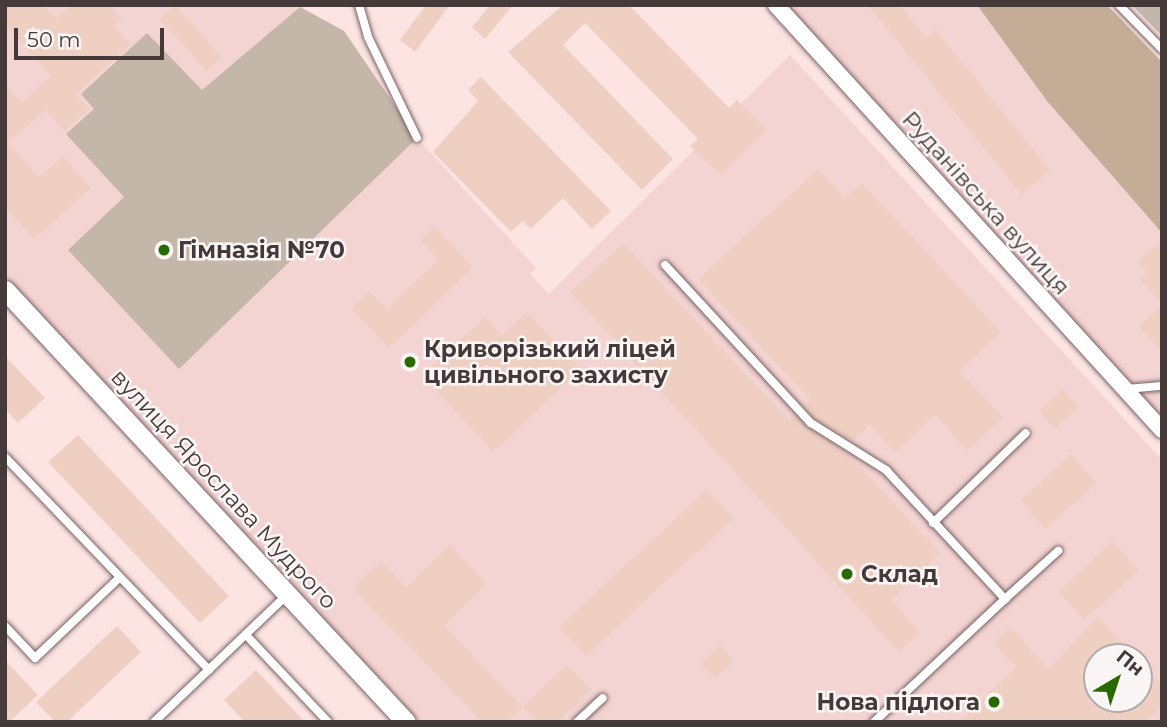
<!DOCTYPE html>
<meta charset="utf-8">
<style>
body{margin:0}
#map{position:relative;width:1167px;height:727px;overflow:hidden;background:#fce4e3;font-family:Montserrat,sans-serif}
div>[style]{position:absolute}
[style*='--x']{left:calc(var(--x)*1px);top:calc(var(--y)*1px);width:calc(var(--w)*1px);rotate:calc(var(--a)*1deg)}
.built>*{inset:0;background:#f4d4d3}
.green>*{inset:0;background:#c4b6a9}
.forest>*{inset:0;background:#c4ad97}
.building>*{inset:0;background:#efcfc2}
.roads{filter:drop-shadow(0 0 2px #786363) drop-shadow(0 0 2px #786363)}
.service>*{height:8px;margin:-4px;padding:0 4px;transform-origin:4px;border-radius:4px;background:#fff}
.minor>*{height:16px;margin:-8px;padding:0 8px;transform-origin:8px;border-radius:8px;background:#fff}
.tertiary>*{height:19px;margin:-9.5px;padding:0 9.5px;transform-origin:9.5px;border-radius:9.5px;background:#fff}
.dots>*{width:19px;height:19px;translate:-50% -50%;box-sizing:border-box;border:4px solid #fbf6f6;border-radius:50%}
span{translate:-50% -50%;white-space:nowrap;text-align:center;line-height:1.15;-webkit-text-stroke:5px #fbf6f6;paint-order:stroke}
.street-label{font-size:23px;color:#433a39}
.poi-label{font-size:23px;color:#433a39;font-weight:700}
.left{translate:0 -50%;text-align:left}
.right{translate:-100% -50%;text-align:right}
.frame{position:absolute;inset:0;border:7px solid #433a39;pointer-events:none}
.north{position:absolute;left:1083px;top:643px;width:70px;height:70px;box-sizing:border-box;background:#fbf6f6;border:2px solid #b1abaa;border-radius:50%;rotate:39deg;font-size:19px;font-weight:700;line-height:28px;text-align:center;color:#433a39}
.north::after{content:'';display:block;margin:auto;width:24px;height:32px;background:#286a00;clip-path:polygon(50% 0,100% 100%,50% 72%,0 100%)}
.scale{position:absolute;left:14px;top:28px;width:150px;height:32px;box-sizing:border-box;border:4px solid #433a39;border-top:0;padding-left:9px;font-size:21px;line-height:24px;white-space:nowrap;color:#433a39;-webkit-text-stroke:5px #fbf6f6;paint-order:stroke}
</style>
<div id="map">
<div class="built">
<div style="clip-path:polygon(evenodd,5px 5px,297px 5px,344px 31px,417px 138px,536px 268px,530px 274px,549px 294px,790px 55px,1162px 460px,1162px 722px,406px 722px,5px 290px,5px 5px,1097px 657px,1139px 657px,1139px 699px,1097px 699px,1097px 657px)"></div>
<div style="clip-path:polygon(785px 5px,977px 5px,1047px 101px,1162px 233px,1162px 420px)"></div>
</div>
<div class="green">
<div style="clip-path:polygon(1132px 5px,1162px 5px,1162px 36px)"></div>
<div style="clip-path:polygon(300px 7px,344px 31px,417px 138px,179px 369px,68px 250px,124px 197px,66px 134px,94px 109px,81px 94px,147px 33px,202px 90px)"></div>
</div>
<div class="forest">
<div style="clip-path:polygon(977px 5px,1107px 5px,1162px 62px,1162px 233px,1047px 101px)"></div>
</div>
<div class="building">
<div style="clip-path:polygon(5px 5px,44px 5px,56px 18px,71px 5px,110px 5px,122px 19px,114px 26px,131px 44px,76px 94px,90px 109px,65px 131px,45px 110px,8px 143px,39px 177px,63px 157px,91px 188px,34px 239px,5px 206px,5px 83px,22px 102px,51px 76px,5px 25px)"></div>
<div style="clip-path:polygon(175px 5px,222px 57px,207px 71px,159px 19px)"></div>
<div style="clip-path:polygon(426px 5px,450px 5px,415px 52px,400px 40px)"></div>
<div style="clip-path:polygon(490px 5px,513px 5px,485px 39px,472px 27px)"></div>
<div style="clip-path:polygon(563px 5px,629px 5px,729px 108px,737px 100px,767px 130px,721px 176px,690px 146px,698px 139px,585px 23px,563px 45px,673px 159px,642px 190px,508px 52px)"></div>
<div style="clip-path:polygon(868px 5px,900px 5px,926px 38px,936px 30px,1050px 170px,1021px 194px)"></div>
<div style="clip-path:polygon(481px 77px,611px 211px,592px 229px,563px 198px,531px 229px,523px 221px,511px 232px,433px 152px,478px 101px,468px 90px)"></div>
<div style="clip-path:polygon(818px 169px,845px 198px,862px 183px,1001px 332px,959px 371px,1003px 418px,967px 450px,935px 415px,895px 453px,870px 425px,853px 441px,815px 418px,804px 406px,810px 400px,698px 279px)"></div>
<div style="clip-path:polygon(435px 227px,473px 267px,389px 348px,351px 309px,369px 291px,387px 309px,438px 259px,421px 241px)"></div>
<div style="clip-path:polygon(1162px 240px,1162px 304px,1140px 279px,1147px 272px,1137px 261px)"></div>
<div style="clip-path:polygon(623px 243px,789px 420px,795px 415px,848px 454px,941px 553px,891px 600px,920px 632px,899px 652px,570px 292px)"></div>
<div style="clip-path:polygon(1162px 305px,1162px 352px,1139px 326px)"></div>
<div style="clip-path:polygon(527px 312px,581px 369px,493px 452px,422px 375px,485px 317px,502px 335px)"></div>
<div style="clip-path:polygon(5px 356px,45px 398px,18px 423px,5px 409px)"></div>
<div style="clip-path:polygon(1063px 389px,1079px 407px,1054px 429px,1039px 411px)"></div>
<div style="clip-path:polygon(78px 435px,229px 596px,200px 623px,48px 462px)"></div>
<div style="clip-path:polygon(1071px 454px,1097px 483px,1045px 529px,1020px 500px)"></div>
<div style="clip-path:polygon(707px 489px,734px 518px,586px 656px,559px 627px)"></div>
<div style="clip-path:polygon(1112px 542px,1139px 570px,1084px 620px,1058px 592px)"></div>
<div style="clip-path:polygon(450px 544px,487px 584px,444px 626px,523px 707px,507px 722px,482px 722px,353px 589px,381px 561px,406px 587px)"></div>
<div style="clip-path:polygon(1098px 616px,1136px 657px,1097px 657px,1097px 699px,1139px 699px,1139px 661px,1162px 685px,1162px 707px,1145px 722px,958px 722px,1016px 667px,994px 643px,1011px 627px,1049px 669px)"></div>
<div style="clip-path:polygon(117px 626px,141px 652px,67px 722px,55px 722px,36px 702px)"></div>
<div style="clip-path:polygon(720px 646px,734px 661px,715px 678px,701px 664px)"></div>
<div style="clip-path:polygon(5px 660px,38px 695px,9px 722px,5px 722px)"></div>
<div style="clip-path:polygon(567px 664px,592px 689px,558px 722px,537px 722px,523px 707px)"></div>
<div style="clip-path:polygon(256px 670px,305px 722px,245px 722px,224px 700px)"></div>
</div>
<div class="roads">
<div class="service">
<div style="--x:359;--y:5;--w:33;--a:74"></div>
<div style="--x:368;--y:37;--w:112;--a:64.1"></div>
<div style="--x:1119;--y:5;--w:62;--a:45.7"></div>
<div style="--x:665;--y:265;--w:215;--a:47.3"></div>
<div style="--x:811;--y:423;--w:89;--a:32.1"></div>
<div style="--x:886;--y:470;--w:176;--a:47.3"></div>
<div style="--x:1005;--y:599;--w:180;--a:136.8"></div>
<div style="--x:1126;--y:389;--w:36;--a:-5"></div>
<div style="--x:5;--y:457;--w:295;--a:46.2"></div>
<div style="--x:933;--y:523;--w:129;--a:-44.1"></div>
<div style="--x:1005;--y:599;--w:72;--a:-42.2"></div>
<div style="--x:5;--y:626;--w:44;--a:46.8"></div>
<div style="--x:35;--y:658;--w:117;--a:-43.6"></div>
<div style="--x:246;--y:635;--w:120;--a:46.7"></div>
<div style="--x:154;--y:722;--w:182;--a:-43.7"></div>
<div style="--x:577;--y:722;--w:35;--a:-43"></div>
</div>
<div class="minor">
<div style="--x:776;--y:5;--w:574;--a:47.75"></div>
</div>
<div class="tertiary">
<div style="--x:5;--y:290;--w:589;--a:47.13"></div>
</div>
</div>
<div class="dots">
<div style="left:164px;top:250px;background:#286a00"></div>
<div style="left:410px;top:362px;background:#286a00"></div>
<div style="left:847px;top:574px;background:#286a00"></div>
<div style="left:994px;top:702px;background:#286a00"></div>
</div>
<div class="street-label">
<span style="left:986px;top:203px;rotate:48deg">Руданівська вулиця</span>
<span style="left:224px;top:489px;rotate:47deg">вулиця Ярослава Мудрого</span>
</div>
<div class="poi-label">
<span class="left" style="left:178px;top:250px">Гімназія №70</span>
<span class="left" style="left:424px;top:362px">Криворізький ліцей<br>цивільного захисту</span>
<span class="left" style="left:861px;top:574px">Склад</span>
<span class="right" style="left:980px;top:702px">Нова підлога</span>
</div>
<div class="frame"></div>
<div class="north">Пн</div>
<div class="scale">50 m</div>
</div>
